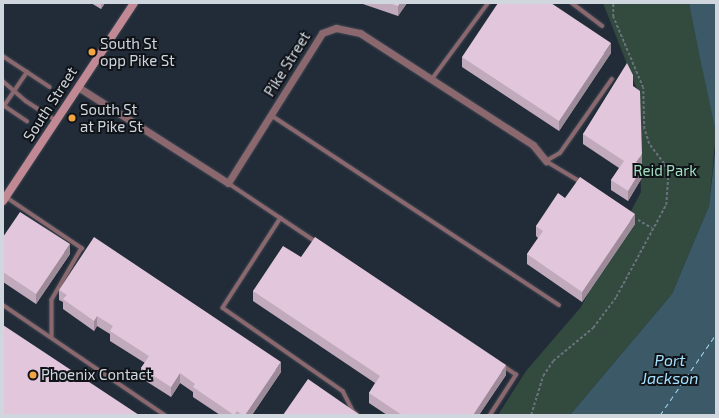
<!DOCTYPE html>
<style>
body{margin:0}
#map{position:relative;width:719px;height:418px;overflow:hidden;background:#222c38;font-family:"Exo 2",sans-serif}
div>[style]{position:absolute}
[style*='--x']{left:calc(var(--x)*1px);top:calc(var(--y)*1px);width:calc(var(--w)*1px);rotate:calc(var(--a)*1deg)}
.green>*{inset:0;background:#324b3e}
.water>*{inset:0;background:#3c5968}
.ferry>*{height:1px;margin-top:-0.5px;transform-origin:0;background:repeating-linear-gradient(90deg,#a4dffc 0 5px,transparent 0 9px)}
.path>*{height:1.5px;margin-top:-0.75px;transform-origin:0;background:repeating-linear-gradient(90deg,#69727c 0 3px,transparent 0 5px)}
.roads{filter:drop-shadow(0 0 1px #3e4753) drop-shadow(0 0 1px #3e4753)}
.lane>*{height:3.5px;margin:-1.75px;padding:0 1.75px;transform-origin:1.75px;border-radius:1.75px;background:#8b686e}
.street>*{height:7px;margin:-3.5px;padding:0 3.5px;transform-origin:3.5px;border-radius:3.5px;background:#8b686e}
.secondary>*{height:8px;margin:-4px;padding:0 4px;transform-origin:4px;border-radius:4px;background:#c18993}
.wall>*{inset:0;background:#c2aabd}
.shaded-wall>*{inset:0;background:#9e8b9a}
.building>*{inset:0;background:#e1c6dc}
.dots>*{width:11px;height:11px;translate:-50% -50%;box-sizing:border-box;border:2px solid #101419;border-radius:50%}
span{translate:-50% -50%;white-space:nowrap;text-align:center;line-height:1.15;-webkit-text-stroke:4px #101419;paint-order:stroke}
.poi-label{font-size:15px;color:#d0d6de}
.left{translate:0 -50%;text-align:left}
.street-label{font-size:15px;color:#d0d6de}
.park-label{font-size:15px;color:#a5dfc2}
.water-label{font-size:16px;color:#a4dffc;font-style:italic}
.frame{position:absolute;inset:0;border:4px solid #d0d6de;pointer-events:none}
</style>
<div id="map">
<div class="green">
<div style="clip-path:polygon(603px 3px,689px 3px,716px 133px,709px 206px,672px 294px,570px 415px,498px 415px,526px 371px,581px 307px,641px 192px,638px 92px)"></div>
</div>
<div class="water">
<div style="clip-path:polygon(689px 3px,716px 3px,716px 133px,700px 58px)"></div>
<div style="clip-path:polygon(716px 144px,716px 415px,570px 415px,672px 294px,709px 206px)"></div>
</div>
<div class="ferry">
<div style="--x:660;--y:415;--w:98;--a:-55.3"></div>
</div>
<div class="path">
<div style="--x:638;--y:220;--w:16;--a:30"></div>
<div style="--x:531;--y:415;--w:41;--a:-72.9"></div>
<div style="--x:543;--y:376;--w:18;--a:-56"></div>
<div style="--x:553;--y:361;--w:52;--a:-39.5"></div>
<div style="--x:593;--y:328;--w:39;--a:-53"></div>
<div style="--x:616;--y:297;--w:105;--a:-61.5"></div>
<div style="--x:666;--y:205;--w:28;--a:-86"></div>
<div style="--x:668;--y:177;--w:14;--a:-107"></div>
<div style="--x:664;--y:164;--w:25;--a:-127"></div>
<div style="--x:649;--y:144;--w:16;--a:-108"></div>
<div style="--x:644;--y:129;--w:41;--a:-91.4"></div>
<div style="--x:643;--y:88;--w:77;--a:-112.9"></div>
<div style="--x:613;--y:17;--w:14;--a:-90"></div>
</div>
<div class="roads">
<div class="lane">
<div style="--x:572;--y:3;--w:38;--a:37"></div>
<div style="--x:3;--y:56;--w:56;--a:33.4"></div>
<div style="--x:432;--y:79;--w:94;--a:-53.6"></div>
<div style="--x:3;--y:81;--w:30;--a:41"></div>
<div style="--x:26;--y:101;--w:35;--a:33"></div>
<div style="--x:3;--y:105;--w:29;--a:34"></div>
<div style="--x:4;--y:106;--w:41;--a:-55.9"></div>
<div style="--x:271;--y:115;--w:345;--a:33.4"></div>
<div style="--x:546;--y:161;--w:41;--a:31"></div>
<div style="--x:546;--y:161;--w:16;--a:-30"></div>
<div style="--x:560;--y:153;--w:90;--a:-54.9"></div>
<div style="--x:228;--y:183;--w:105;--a:33.7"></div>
<div style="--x:6;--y:197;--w:92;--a:33.9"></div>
<div style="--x:82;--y:248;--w:60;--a:120"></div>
<div style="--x:52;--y:300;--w:36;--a:90"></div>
<div style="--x:281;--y:218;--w:107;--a:122.8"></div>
<div style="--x:223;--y:308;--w:146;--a:34.7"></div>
<div style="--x:343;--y:391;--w:22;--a:63"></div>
<div style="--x:353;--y:411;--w:6;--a:39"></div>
<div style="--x:3;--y:305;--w:196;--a:34.2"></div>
<div style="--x:490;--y:415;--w:48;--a:-57"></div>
<div style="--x:516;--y:375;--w:14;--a:-146"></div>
</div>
<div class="street">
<div style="--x:78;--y:87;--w:178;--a:32.6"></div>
<div style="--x:228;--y:183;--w:177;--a:-57.9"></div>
<div style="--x:322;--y:33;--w:15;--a:-20"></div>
<div style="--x:336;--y:28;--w:25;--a:12"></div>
<div style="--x:360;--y:33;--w:206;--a:32.9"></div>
<div style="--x:533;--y:145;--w:21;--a:51"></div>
</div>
<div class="secondary">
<div style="--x:3;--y:201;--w:237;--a:-56.5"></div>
</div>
</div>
<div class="wall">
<div style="clip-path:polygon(91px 3px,105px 3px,101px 9px)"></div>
<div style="clip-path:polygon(360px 3px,407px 3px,398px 16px)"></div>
<div style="clip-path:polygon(611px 53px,559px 131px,462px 67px,462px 57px)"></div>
<div style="clip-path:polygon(633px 86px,642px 164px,641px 165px,643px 176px,628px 201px,611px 190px,611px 180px,619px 168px,583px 144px,583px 134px)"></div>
<div style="clip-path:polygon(565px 198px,635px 224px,582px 302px,527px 264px,527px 254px,538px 238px,536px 236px,536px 226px)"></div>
<div style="clip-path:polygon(3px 237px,70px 254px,36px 304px,3px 282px)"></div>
<div style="clip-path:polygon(301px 257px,506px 375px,479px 415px,387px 415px,369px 403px,369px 393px,375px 383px,253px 301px,253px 291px)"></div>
<div style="clip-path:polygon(59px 290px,281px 372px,252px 415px,220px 415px,193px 397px,193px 392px,180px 383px,171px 397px,141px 378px,141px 368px,145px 363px,110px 341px,110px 334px,97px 326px,94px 331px,63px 309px,63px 302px,59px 300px)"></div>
</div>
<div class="shaded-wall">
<div style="clip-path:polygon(101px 3px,105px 3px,101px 9px)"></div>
<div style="clip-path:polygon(400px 3px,407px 3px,398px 16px,398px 6px)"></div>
<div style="clip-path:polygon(611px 43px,611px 53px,559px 131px,559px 121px)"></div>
<div style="clip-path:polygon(642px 154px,642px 164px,636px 172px,636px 162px)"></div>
<div style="clip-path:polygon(643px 166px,643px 176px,628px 201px,628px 191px)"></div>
<div style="clip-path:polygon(635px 214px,635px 224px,582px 302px,582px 292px)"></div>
<div style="clip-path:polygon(70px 244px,70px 254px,36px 304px,36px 294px)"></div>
<div style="clip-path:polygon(97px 316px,97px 326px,94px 331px,94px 321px)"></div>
<div style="clip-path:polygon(281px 362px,281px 372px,252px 415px,245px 415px)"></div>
<div style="clip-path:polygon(506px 365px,506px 375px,479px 415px,473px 415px)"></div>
<div style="clip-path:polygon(180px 373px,180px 383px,171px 397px,171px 387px)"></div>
</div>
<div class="building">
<div style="clip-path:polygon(389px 3px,400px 3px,398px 6px)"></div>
<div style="clip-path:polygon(498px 3px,551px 3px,611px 43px,559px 121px,462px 57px)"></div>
<div style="clip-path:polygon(627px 63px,633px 75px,633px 86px,640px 91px,642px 154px,636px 162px,643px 166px,628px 191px,611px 180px,624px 161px,583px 134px)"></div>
<div style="clip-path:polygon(580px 177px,635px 214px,582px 292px,527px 254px,543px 231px,536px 226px,558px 193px,565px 198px)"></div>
<div style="clip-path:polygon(20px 212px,70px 244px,36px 294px,3px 272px,3px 237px)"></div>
<div style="clip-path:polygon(94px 237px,281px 362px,245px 415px,242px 415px,237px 411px,234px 415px,193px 387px,195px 384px,180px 373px,171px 387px,141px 368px,149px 356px,110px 331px,113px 326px,97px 316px,94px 321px,63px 299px,67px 295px,59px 290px)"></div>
<div style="clip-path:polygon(315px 237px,506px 365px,473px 415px,402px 415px,369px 393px,380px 376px,253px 291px,283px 246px,301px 257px)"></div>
<div style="clip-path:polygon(3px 325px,139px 415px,3px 415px)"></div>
<div style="clip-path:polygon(308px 379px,360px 415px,283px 415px)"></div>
</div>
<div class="dots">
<div style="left:92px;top:52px;background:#f2a541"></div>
<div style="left:72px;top:118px;background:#f2a541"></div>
<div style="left:33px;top:375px;background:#f2a541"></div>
</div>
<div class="poi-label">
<span class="left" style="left:100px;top:52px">South St<br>opp Pike St</span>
<span class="left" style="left:80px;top:118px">South St<br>at Pike St</span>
<span class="left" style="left:41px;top:375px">Phoenix Contact</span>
</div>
<div class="street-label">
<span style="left:287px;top:64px;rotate:-58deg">Pike Street</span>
<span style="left:50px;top:104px;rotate:-57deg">South Street</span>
</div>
<div class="park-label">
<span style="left:665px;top:171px">Reid Park</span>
</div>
<div class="water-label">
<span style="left:670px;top:369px">Port<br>Jackson</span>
</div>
<div class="frame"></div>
</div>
